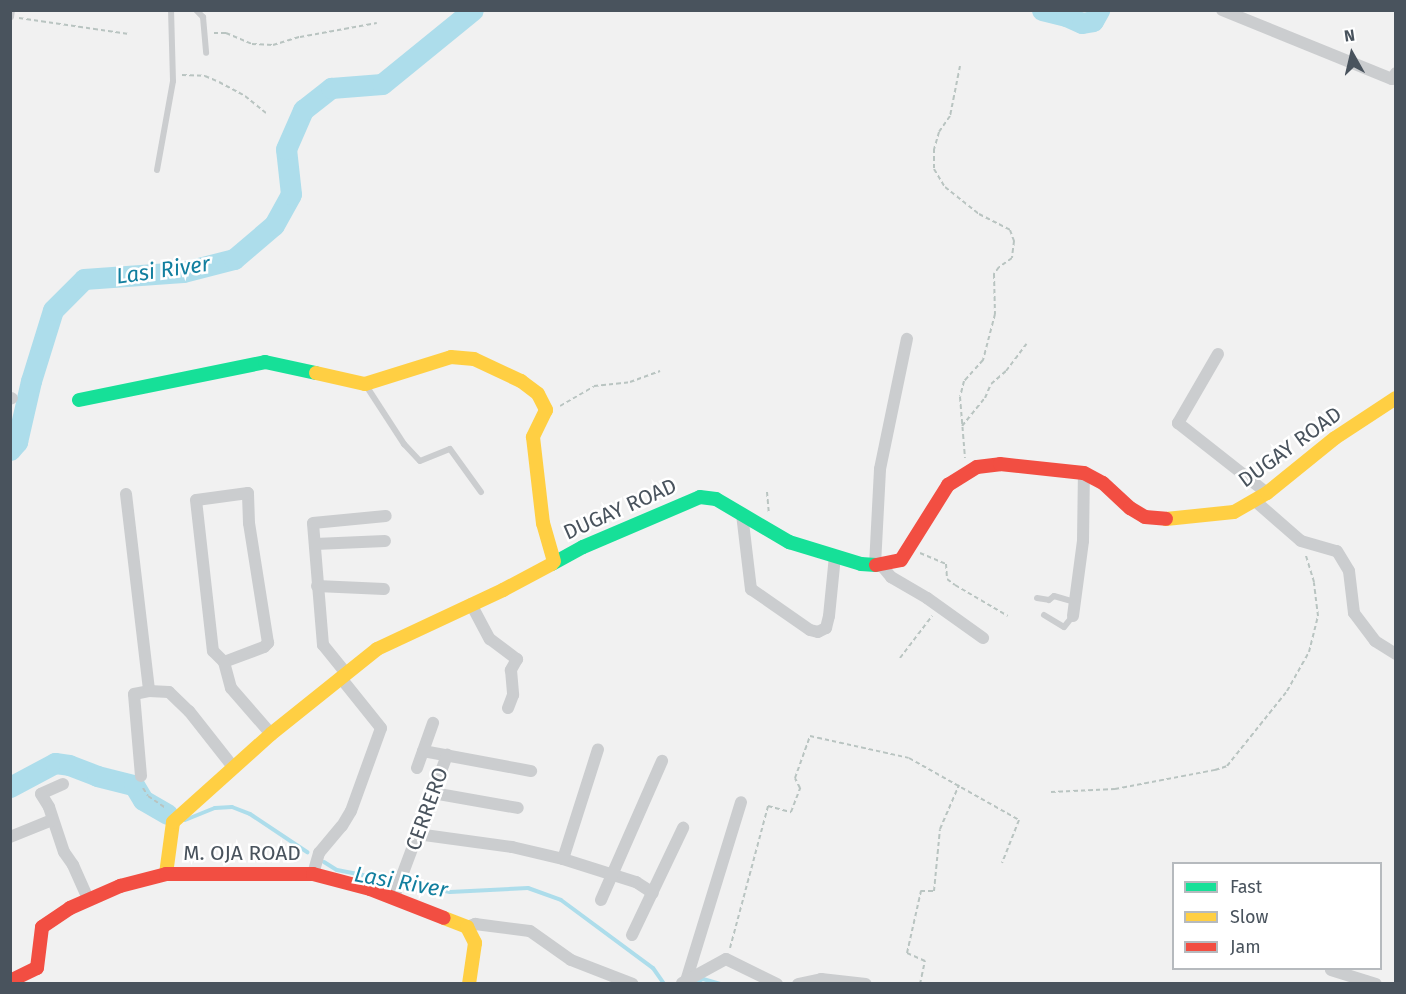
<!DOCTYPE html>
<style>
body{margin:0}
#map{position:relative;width:1406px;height:994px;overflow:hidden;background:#f1f1f1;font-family:"Fira Sans",sans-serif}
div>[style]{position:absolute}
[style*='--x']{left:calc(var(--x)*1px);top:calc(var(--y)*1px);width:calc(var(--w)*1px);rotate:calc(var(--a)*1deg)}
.stream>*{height:4px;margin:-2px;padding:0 2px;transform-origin:2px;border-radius:2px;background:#adddeb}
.river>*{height:21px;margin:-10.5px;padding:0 10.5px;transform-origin:10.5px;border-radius:10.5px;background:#adddeb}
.path>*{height:2px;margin-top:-1px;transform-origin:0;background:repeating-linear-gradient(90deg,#b9c4c1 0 4.5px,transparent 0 7.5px)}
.lane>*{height:6px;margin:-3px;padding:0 3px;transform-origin:3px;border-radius:3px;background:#cbcdcf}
.street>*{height:12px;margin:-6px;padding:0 6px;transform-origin:6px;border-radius:6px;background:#cbcdcf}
.fast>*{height:14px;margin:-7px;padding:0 7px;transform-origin:7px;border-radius:7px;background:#16e098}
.slow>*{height:14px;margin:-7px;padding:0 7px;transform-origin:7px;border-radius:7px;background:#ffcf43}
.jam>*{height:14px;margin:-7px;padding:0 7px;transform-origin:7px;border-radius:7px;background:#f24e42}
span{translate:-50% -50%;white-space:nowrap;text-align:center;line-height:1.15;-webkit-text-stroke:5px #fff;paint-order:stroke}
.street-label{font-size:21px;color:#49535d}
.water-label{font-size:22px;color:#127f9f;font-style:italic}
.frame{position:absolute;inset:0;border:12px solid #49535d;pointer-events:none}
.legend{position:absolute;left:1172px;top:862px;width:210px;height:108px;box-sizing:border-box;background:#fff;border:2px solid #b6babe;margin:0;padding:8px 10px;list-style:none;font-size:18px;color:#49535d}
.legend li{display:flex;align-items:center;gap:12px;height:30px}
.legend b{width:30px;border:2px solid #b6babe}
.north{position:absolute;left:1322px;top:24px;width:60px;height:60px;-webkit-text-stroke:4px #fff;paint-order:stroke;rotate:352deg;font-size:16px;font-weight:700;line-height:24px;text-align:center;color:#49535d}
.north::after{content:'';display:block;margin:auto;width:21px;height:27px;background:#49535d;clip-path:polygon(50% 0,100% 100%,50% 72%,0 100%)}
</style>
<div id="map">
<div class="stream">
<div style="--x:185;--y:820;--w:32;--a:-22"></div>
<div style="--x:215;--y:808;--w:17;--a:-3"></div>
<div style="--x:232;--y:807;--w:19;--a:21"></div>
<div style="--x:250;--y:814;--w:69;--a:33.7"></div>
<div style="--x:324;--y:862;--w:15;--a:32"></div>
<div style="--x:337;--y:870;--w:115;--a:11"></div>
<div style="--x:450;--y:892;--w:78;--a:-2.9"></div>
<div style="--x:528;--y:888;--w:35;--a:20"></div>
<div style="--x:561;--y:900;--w:114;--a:36.5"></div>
<div style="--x:653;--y:968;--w:19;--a:55"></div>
<div style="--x:693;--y:984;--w:11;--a:-27"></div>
<div style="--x:703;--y:979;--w:18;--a:16"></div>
</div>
<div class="river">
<div style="--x:1042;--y:10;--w:25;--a:14"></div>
<div style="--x:1066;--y:16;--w:17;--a:24"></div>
<div style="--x:1082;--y:23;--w:11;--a:-10"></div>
<div style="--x:1093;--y:21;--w:13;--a:-61"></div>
<div style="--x:10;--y:450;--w:11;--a:-49"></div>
<div style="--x:17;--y:442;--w:63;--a:-77.1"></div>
<div style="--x:31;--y:381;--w:74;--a:-72.8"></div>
<div style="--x:53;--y:310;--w:44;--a:-45"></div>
<div style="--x:84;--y:279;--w:99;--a:-4"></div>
<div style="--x:183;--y:272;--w:53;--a:-14.3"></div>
<div style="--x:234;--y:259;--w:52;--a:-40.4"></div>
<div style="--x:274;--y:225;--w:35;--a:-61"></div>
<div style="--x:291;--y:194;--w:45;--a:-96.3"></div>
<div style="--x:286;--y:149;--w:43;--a:-66.4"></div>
<div style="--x:303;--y:110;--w:36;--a:-38"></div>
<div style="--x:331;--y:88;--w:51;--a:-4.5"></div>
<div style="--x:382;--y:84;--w:117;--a:-39.1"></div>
<div style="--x:10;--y:787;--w:51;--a:-28.1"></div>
<div style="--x:55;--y:763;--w:14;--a:8"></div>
<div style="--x:69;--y:765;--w:30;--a:21"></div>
<div style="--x:97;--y:776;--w:38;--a:14"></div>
<div style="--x:134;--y:785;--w:17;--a:59"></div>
<div style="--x:143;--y:800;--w:28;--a:30"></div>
</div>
<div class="path">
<div style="--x:19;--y:18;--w:111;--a:8.3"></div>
<div style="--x:214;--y:33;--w:12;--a:0"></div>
<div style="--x:226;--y:33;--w:28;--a:23"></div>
<div style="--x:252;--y:44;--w:21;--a:3"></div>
<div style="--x:273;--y:45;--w:28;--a:-17"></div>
<div style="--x:300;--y:37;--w:78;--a:-10.3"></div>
<div style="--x:960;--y:66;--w:51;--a:101.3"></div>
<div style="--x:950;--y:116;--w:19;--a:125"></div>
<div style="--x:939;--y:132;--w:18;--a:106"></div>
<div style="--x:934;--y:149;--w:20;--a:90"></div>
<div style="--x:934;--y:169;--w:21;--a:59"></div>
<div style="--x:945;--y:187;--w:43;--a:38.5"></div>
<div style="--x:979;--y:214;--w:35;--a:27"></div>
<div style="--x:1010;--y:230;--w:12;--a:70"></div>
<div style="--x:1014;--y:241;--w:17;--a:97"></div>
<div style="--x:1012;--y:258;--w:16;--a:145"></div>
<div style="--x:999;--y:267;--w:9;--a:126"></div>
<div style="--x:994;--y:274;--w:40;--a:88.6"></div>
<div style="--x:995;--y:314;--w:48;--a:104.6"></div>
<div style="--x:983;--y:360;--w:28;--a:132"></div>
<div style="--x:964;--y:381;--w:16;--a:104"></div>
<div style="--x:960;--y:397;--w:61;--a:85.3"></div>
<div style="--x:182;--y:75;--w:23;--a:2"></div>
<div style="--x:205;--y:76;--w:15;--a:23"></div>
<div style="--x:219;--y:82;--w:30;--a:28"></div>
<div style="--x:245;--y:96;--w:27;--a:39"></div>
<div style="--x:560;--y:406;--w:39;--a:-30"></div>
<div style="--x:594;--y:386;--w:36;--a:-6"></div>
<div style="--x:630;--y:382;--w:32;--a:-20"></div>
<div style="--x:962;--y:426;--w:36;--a:-51"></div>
<div style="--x:985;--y:398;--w:15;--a:-67"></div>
<div style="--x:991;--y:384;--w:20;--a:-41"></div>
<div style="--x:1006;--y:371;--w:34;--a:-53"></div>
<div style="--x:767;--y:492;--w:22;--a:85"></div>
<div style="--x:920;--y:553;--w:28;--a:23"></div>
<div style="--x:946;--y:564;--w:15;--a:86"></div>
<div style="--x:947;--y:579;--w:10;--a:37"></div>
<div style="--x:955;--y:585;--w:61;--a:30.3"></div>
<div style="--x:900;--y:658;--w:53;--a:-52.7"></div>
<div style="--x:143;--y:788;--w:9;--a:58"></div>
<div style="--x:148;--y:796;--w:22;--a:34"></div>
<div style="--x:1051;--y:792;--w:64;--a:-2.7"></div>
<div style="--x:1115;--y:789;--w:102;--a:-10.8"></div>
<div style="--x:1215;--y:770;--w:13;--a:-18"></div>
<div style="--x:1227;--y:766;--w:96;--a:-51.3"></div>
<div style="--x:1287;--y:691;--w:45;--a:-60.6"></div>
<div style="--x:1309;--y:652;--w:37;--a:-76"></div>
<div style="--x:1318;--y:616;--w:34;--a:-97"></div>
<div style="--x:1314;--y:582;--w:28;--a:-107"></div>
<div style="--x:730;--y:948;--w:147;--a:-75"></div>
<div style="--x:768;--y:806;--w:24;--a:15"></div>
<div style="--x:791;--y:812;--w:26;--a:-69"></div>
<div style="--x:800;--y:788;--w:11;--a:-117"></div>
<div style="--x:795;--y:778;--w:45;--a:-70.3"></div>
<div style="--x:810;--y:736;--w:101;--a:12.5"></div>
<div style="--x:909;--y:758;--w:126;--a:29.4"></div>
<div style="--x:1019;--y:820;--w:46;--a:111.6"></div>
<div style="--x:920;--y:984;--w:24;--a:-78"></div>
<div style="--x:925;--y:961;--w:20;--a:-156"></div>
<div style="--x:907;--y:953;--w:64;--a:-77.3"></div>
<div style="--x:921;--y:891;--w:13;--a:0"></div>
<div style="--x:934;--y:891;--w:62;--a:-84.5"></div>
<div style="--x:940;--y:829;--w:48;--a:-66.6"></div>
</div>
<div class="lane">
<div style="--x:196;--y:10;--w:10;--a:45"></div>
<div style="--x:203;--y:17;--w:36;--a:85"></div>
<div style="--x:11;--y:17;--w:7;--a:-82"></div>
<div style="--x:157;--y:170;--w:90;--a:-79.8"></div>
<div style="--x:173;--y:81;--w:71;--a:-91.6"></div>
<div style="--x:365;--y:384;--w:72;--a:57"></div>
<div style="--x:404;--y:444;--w:23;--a:47"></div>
<div style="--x:420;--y:461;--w:32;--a:-22"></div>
<div style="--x:450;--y:449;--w:53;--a:54.2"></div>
<div style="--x:1037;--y:598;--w:12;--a:9"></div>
<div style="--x:1049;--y:600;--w:6;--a:-39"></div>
<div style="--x:1054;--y:596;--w:22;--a:16"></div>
<div style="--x:1044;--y:615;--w:23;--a:31"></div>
<div style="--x:1064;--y:627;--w:14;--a:-51"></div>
</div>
<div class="street">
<div style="--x:1222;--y:10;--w:183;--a:22.1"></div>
<div style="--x:1392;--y:79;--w:7;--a:-56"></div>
<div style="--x:1218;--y:354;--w:80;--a:120.1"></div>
<div style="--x:1178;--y:423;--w:113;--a:38.2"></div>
<div style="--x:10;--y:399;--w:2;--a:-27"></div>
<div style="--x:126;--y:494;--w:198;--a:83.3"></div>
<div style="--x:1254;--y:500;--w:62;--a:41.1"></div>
<div style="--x:1301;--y:541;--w:37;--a:16"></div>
<div style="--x:1337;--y:551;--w:23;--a:59"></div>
<div style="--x:1349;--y:571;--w:42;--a:83.2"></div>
<div style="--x:1354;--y:613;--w:35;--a:53"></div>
<div style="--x:1375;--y:641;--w:25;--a:32"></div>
<div style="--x:742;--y:514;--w:76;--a:83.2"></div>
<div style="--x:751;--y:589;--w:72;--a:34.8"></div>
<div style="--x:810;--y:630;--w:8;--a:14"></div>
<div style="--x:818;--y:632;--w:9;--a:-27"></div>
<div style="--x:826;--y:628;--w:12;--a:-76"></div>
<div style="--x:829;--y:616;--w:60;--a:-84.3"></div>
<div style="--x:315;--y:544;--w:70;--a:-2.5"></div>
<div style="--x:875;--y:565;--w:96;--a:-87"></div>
<div style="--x:880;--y:469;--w:133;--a:-78.3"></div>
<div style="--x:881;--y:565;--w:16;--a:50"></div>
<div style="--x:891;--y:577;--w:42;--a:30.3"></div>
<div style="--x:927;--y:598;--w:69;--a:35.5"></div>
<div style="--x:317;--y:586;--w:67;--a:2.6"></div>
<div style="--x:471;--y:604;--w:40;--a:62"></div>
<div style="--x:490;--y:639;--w:34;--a:37"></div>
<div style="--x:517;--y:659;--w:13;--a:119"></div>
<div style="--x:511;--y:670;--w:25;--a:85"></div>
<div style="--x:513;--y:695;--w:14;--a:111"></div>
<div style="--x:1073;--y:616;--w:76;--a:-82.4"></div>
<div style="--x:1083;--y:541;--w:68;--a:-89.2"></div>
<div style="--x:224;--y:662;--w:43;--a:-20.6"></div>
<div style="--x:264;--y:647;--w:6;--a:-45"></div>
<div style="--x:268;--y:643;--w:121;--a:-99"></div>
<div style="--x:249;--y:523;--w:30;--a:-92"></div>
<div style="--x:248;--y:493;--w:52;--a:172.3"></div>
<div style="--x:196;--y:500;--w:152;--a:83.6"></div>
<div style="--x:213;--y:651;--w:16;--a:45"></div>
<div style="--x:224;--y:662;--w:27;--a:75"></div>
<div style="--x:231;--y:688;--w:61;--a:49"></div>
<div style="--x:345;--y:672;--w:35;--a:-129"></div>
<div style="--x:323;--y:645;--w:122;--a:-94.7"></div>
<div style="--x:313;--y:523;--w:73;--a:-5.5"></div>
<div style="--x:423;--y:751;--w:110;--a:10.5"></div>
<div style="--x:417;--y:768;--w:48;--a:-70.4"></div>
<div style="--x:141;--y:776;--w:82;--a:-94.9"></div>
<div style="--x:134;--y:694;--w:15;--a:-11"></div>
<div style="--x:149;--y:691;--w:20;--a:3"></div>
<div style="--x:169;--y:692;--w:28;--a:44"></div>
<div style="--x:189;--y:711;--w:71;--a:51.8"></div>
<div style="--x:63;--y:784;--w:24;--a:156"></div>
<div style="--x:41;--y:794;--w:15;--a:58"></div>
<div style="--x:49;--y:807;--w:47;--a:71.6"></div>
<div style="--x:64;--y:852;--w:16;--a:55"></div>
<div style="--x:73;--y:865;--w:37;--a:66"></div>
<div style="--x:433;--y:793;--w:86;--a:10"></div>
<div style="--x:417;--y:834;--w:96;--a:7.8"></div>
<div style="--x:512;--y:847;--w:52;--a:13.2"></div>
<div style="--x:563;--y:859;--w:77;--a:17.5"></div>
<div style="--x:636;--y:882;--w:20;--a:33"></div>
<div style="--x:10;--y:837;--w:45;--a:-22"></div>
<div style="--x:563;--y:859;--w:115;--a:-72.3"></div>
<div style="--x:313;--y:874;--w:22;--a:-74"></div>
<div style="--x:319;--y:853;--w:35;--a:-50"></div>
<div style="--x:342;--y:826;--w:17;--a:-59"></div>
<div style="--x:351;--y:811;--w:88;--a:-70.1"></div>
<div style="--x:381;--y:728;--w:65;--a:-128.8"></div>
<div style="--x:394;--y:897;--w:152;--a:-69.5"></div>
<div style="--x:601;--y:900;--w:152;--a:-66.3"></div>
<div style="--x:467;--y:927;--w:9;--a:-21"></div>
<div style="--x:475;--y:924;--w:55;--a:7.3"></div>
<div style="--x:530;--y:931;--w:50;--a:35.3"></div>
<div style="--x:571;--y:960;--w:66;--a:21.2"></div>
<div style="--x:632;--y:935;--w:119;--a:-64.5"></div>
<div style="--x:1331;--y:970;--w:47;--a:17.3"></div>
<div style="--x:686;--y:981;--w:187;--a:-72.9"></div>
<div style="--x:682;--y:983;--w:50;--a:-28.6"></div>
<div style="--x:726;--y:959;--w:57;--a:26.1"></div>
<div style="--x:798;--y:984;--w:24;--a:-12"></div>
<div style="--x:821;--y:979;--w:45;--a:6.3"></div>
</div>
<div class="fast">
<div style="--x:79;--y:400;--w:190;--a:-11.5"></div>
<div style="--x:265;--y:362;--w:52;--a:12.2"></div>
<div style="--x:552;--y:564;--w:35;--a:-29"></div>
<div style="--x:583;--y:547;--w:127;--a:-23.1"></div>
<div style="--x:700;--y:497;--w:16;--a:7"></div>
<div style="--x:716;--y:499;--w:85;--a:30.5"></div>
<div style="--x:789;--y:542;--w:75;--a:17"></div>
<div style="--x:861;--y:564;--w:15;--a:4"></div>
</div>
<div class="slow">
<div style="--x:316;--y:373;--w:50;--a:12.7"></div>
<div style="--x:365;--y:384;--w:90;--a:-17.4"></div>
<div style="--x:451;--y:357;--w:23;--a:5"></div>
<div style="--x:474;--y:359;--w:52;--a:25.1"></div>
<div style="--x:521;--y:381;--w:21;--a:37"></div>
<div style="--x:538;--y:394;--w:18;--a:63"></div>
<div style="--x:546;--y:410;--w:30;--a:116"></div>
<div style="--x:533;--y:437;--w:87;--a:83.4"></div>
<div style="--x:543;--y:523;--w:40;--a:74"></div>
<div style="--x:1166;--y:519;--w:68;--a:-5.9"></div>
<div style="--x:1234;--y:512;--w:38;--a:-30"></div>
<div style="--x:1267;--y:493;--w:87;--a:-39"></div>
<div style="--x:1335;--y:438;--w:73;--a:-33.3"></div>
<div style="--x:166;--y:874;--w:52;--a:-82.3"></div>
<div style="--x:173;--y:822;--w:132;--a:-41.9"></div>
<div style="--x:271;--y:734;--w:136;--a:-38.7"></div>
<div style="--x:377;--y:649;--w:139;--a:-25.1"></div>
<div style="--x:503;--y:590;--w:55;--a:-28"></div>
<div style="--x:444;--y:918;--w:25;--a:21"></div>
<div style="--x:467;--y:927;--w:18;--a:63"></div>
<div style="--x:475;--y:943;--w:41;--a:98.3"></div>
</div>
<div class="jam">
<div style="--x:876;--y:565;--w:25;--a:-11"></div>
<div style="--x:901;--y:560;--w:89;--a:-57.9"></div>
<div style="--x:948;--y:485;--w:34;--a:-32"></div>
<div style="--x:977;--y:467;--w:23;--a:-7"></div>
<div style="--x:1000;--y:464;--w:84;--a:6.1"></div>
<div style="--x:1084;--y:473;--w:21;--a:28"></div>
<div style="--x:1103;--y:483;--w:37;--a:43"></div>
<div style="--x:1130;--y:508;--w:17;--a:31"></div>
<div style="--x:1145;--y:517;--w:21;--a:5"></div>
<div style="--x:10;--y:981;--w:30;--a:-26"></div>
<div style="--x:37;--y:968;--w:41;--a:-83"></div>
<div style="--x:42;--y:927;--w:34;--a:-34"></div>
<div style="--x:70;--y:908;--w:55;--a:-23.7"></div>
<div style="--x:120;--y:886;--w:48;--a:-14.6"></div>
<div style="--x:166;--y:874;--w:147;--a:0"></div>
<div style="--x:313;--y:874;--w:59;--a:14.7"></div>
<div style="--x:370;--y:889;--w:79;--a:21.4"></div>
</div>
<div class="street-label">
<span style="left:1290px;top:447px;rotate:-36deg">DUGAY ROAD</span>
<span style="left:620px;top:509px;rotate:-24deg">DUGAY ROAD</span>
<span style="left:427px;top:809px;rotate:-70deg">CERRERO</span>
<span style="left:242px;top:853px">M. OJA ROAD</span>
</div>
<div class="water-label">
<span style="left:163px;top:270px;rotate:-8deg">Lasi River</span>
<span style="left:401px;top:882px;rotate:10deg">Lasi River</span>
</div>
<div class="frame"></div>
<ul class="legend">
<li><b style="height:8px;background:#16e098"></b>Fast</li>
<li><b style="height:8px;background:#ffcf43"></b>Slow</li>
<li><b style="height:8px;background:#f24e42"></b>Jam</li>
</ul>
<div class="north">N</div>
</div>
